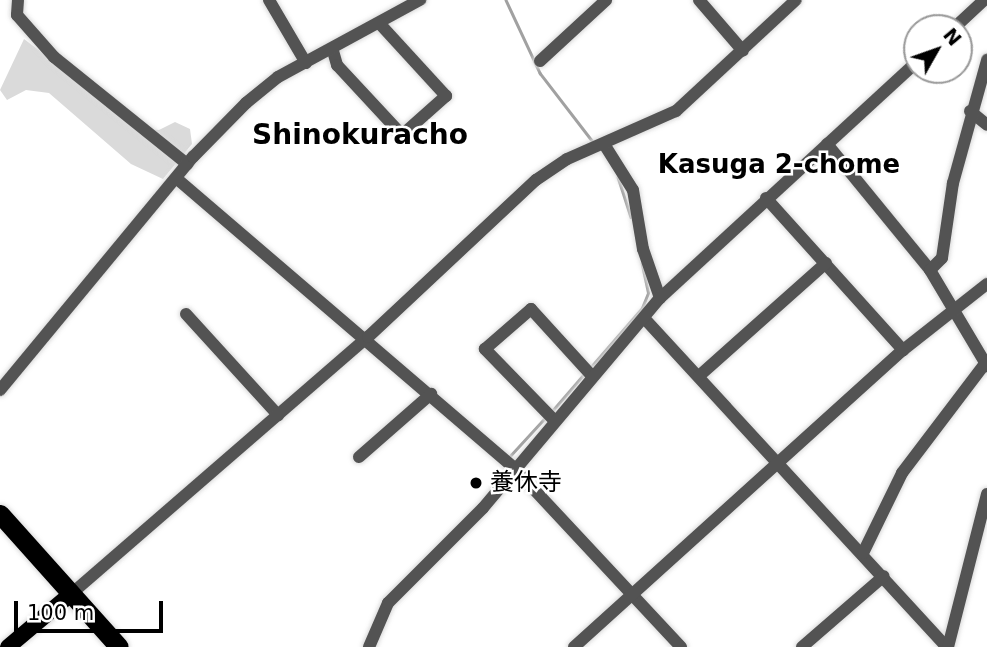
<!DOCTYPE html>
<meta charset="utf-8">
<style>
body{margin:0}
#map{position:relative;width:987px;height:647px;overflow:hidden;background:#fff;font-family:"DejaVu Sans","Noto Sans JP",sans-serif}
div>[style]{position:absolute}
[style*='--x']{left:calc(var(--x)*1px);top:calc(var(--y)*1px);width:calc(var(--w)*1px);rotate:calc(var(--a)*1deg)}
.green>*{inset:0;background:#dadada}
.stream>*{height:2.5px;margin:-1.25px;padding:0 1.25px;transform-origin:1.25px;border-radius:1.25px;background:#a1a1a1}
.roads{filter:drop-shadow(0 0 2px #dbdbdb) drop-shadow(0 0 2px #dbdbdb)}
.minor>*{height:12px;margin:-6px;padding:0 6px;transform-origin:6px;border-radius:6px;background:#535353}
.major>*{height:16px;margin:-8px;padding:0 8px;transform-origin:8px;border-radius:8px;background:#000}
.highway>*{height:19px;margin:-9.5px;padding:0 9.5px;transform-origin:9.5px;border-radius:9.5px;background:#000}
.dots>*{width:19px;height:19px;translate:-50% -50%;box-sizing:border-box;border:4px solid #fff;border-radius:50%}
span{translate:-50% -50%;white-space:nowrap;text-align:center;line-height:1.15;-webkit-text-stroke:5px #fff;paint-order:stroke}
.poi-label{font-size:24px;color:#000}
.left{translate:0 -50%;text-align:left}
.neighbourhood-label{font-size:26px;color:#000;font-weight:700}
.quarter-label{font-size:28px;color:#000;font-weight:700}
.north{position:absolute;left:903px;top:14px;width:70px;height:70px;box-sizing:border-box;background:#fff;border:2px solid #999;border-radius:50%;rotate:50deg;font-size:19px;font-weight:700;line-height:28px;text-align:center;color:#000}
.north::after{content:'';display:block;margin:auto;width:24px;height:32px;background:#000;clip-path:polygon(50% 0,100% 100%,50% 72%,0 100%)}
.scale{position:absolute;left:14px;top:601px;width:149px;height:32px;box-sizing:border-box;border:4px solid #000;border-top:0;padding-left:9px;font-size:21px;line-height:24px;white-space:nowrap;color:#000;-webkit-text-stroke:5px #fff;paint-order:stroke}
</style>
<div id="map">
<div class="green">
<div style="clip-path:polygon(24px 39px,143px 129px,159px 130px,175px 122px,190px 129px,192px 144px,163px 179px,131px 164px,49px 93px,26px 90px,7px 100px,0 90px)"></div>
</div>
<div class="stream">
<div style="--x:506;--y:0;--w:81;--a:65"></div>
<div style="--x:540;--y:73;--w:88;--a:52.4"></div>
<div style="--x:618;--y:177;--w:42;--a:72"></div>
<div style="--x:589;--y:369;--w:81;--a:-49"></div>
<div style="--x:642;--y:308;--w:16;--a:-68"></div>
<div style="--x:648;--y:293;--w:30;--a:-102"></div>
<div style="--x:552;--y:411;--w:49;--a:-49.1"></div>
<div style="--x:509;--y:457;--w:53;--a:-47.3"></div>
</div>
<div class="roads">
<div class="minor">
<div style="--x:18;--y:0;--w:15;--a:94"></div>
<div style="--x:17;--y:15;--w:56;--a:48.6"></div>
<div style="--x:54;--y:57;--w:171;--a:38.8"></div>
<div style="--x:269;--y:0;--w:73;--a:59.6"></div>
<div style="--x:699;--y:0;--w:67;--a:49.2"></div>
<div style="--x:954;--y:28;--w:41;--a:-43"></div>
<div style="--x:333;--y:51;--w:15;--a:74"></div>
<div style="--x:337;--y:65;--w:96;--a:47.1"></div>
<div style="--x:402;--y:135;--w:59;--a:-41.6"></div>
<div style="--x:446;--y:96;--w:96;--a:-132.5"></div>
<div style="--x:540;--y:61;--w:90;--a:-42.7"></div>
<div style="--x:970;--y:111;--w:22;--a:39"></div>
<div style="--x:604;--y:144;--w:54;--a:57.8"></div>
<div style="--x:633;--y:190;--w:60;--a:80.4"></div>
<div style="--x:643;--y:249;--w:52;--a:70.9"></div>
<div style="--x:827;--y:144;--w:163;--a:50.7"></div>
<div style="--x:930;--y:270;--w:112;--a:59.3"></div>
<div style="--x:176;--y:178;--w:445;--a:40.6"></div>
<div style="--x:514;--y:468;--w:245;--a:47"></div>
<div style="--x:766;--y:198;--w:205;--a:48"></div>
<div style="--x:930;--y:270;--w:17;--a:-45"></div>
<div style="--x:942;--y:258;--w:76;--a:-81.7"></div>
<div style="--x:953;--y:183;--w:128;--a:-74.5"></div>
<div style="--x:186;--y:314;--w:137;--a:47.7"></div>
<div style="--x:644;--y:318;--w:447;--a:47.4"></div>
<div style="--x:699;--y:376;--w:170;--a:-41.7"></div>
<div style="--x:0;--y:390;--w:303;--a:-50.4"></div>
<div style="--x:193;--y:157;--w:76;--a:-45.5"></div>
<div style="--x:246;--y:103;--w:41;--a:-39.1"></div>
<div style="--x:278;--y:77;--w:162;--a:-28.5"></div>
<div style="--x:553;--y:419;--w:98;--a:-134.2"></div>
<div style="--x:485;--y:349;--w:61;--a:-41"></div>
<div style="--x:531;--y:309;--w:91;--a:47.7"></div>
<div style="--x:359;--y:457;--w:96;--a:-41.2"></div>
<div style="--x:863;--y:553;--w:89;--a:-64"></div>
<div style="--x:902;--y:473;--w:136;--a:-52.8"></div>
<div style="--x:71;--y:594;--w:393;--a:-40.9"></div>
<div style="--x:368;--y:337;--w:230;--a:-43.1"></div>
<div style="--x:536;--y:180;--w:37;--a:-34"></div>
<div style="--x:567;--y:159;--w:119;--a:-23.8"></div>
<div style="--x:676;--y:111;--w:163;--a:-42.8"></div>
<div style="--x:369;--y:647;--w:48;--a:-66.6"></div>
<div style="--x:388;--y:603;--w:134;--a:-45"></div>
<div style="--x:483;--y:508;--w:275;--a:-49.9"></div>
<div style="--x:660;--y:298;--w:349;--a:-42.6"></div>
<div style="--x:574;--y:647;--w:443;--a:-42.1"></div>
<div style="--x:903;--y:350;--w:107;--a:-38.2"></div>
<div style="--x:802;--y:647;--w:108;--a:-40.9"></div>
<div style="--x:948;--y:647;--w:158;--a:-75.7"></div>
</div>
<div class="major">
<div style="--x:8;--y:647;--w:82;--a:-40.1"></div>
</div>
<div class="highway">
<div style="--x:0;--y:514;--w:178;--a:48.2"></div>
</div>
</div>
<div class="dots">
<div style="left:476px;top:483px;background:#000"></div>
</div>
<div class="poi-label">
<span class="left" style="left:490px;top:483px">養休寺</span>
</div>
<div class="neighbourhood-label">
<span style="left:779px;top:165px">Kasuga 2-chome</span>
</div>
<div class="quarter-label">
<span style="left:360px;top:135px">Shinokuracho</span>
</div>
<div class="north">N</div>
<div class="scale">100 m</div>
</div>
